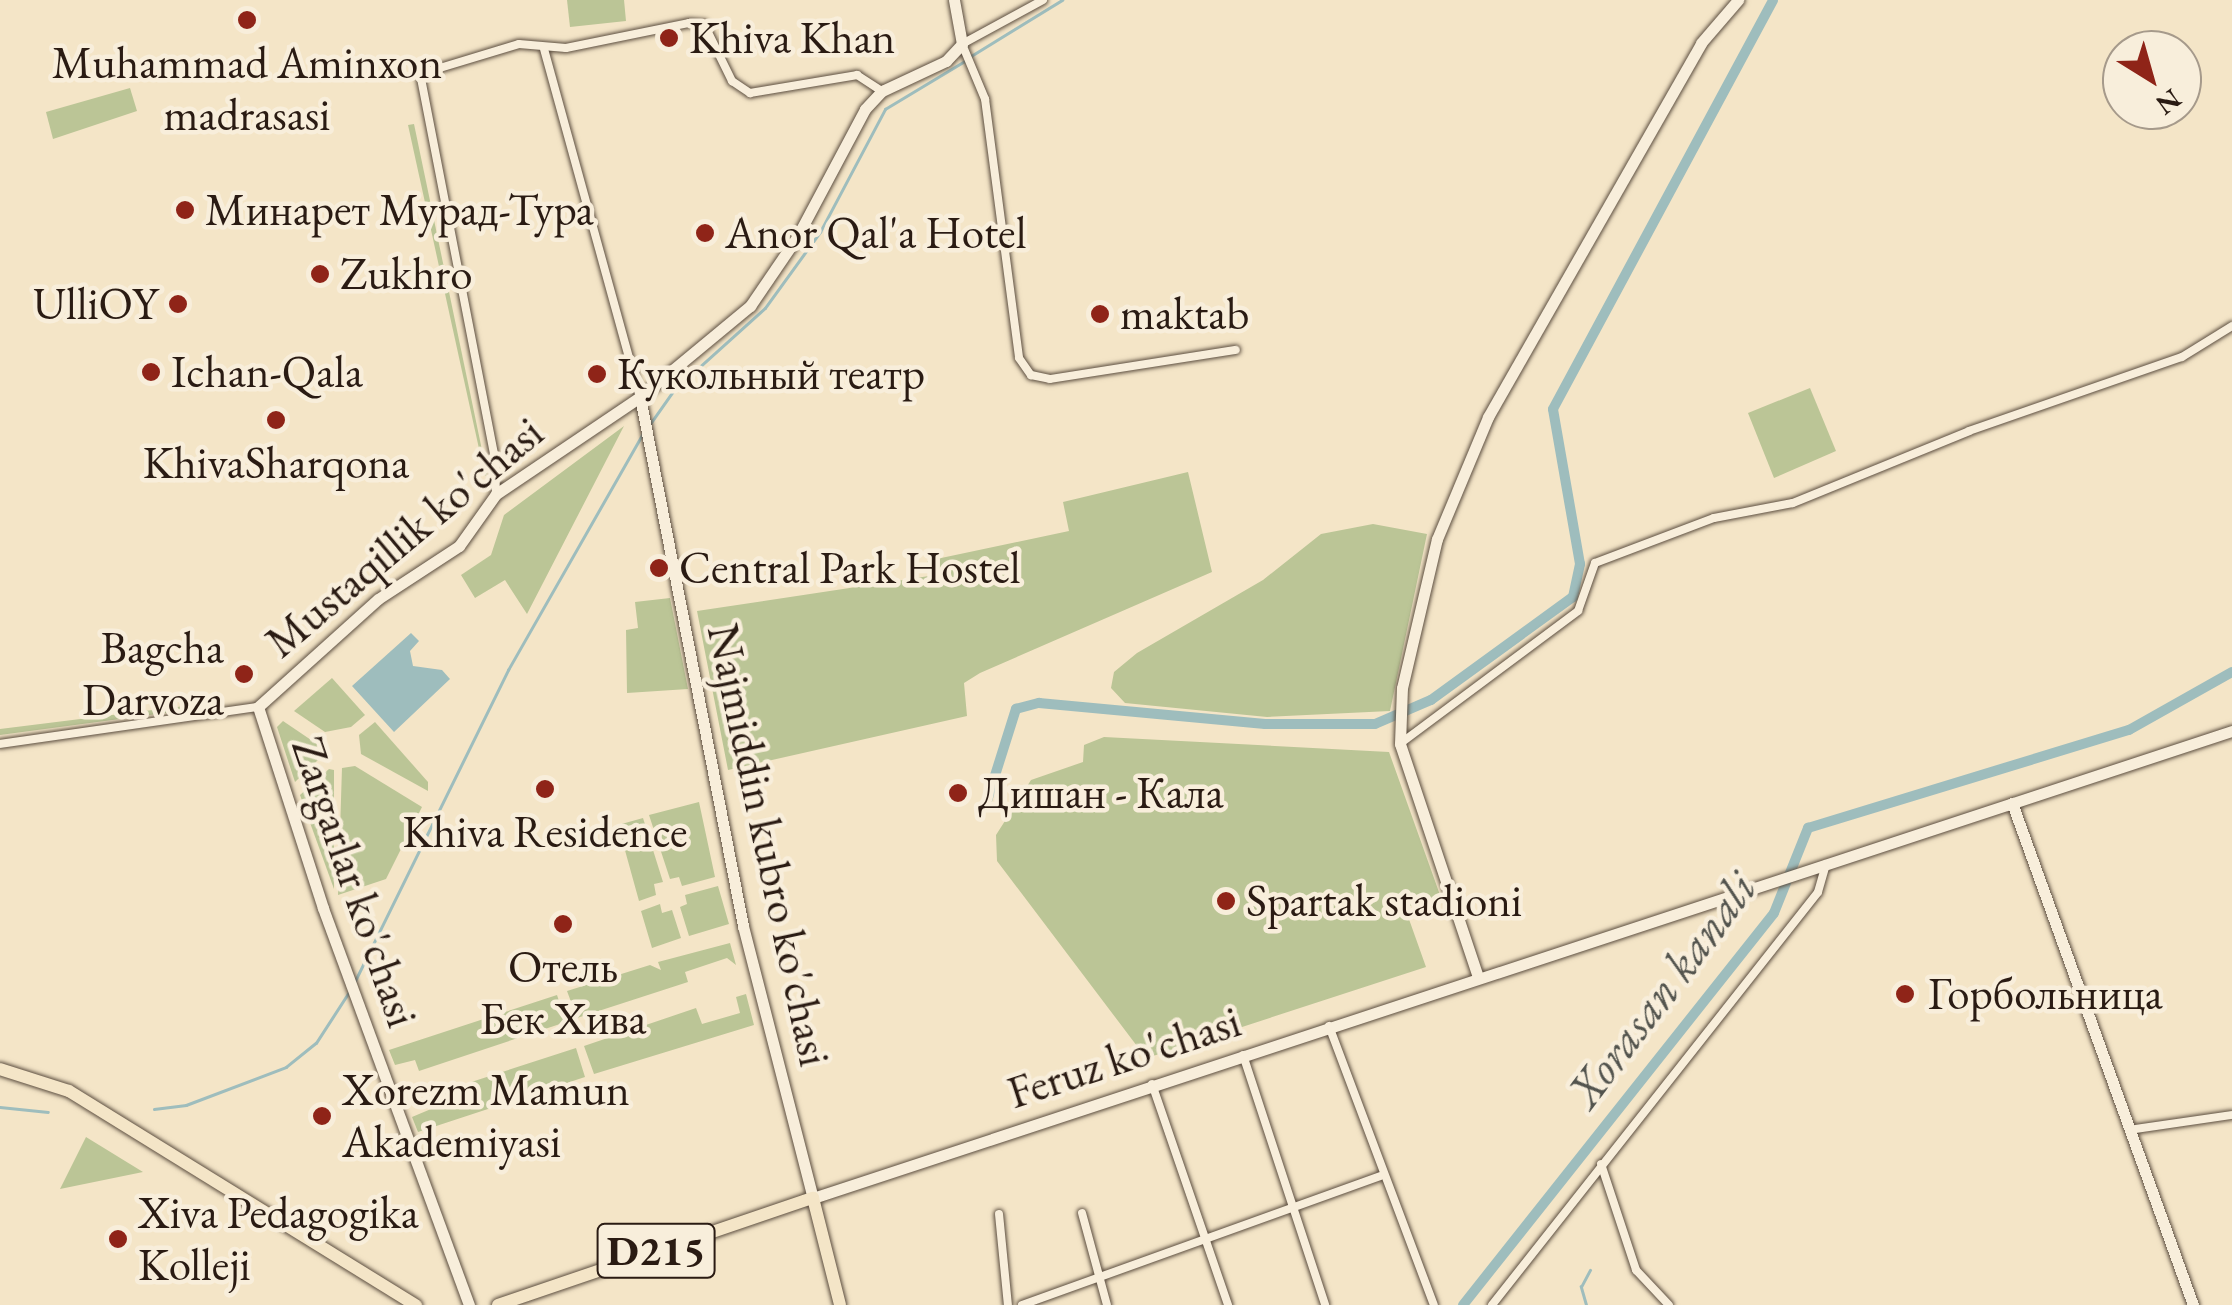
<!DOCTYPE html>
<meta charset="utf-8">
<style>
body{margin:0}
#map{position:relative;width:2232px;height:1305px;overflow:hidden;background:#f4e5c7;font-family:"EB Garamond",serif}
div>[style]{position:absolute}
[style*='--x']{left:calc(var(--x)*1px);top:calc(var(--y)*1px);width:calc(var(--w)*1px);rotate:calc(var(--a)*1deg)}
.green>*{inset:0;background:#bbc596}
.water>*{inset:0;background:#9ebdbd}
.stream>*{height:2.5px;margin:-1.25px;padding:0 1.25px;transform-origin:1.25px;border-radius:1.25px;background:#9ebdbd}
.canal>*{height:10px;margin:-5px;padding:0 5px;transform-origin:5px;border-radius:5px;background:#9ebdbd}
.roads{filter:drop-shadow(0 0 2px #5c4e40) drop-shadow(0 0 2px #5c4e40)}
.street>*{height:8px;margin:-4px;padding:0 4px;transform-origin:4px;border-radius:4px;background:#f8eedb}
.secondary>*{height:11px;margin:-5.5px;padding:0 5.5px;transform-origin:5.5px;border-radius:5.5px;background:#f8eedb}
.primary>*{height:12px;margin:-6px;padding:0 6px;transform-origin:6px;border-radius:6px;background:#f4e5c7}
.dots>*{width:28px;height:28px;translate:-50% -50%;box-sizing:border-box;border:5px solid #f8eedb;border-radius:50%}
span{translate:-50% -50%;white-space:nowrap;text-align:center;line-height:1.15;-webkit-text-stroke:9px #f8eedb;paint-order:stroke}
.shield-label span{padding:2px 8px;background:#f8eedb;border:2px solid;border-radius:8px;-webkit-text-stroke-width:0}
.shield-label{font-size:42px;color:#2a1b13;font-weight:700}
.poi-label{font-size:45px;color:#2a1b13}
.left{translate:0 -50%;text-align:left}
.right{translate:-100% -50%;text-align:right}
.street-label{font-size:45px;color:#2a1b13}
.water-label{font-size:48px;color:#53544e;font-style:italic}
.north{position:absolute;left:2102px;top:30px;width:100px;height:100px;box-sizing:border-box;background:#f8eedb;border:2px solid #a69a8b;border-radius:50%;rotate:143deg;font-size:28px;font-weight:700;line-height:40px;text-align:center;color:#2a1b13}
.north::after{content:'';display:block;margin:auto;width:35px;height:45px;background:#8f2418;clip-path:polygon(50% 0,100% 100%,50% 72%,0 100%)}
</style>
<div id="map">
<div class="green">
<div style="clip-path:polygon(567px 0,624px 0,626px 21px,570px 27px)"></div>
<div style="clip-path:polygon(130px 88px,137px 111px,53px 139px,46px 112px)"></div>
<div style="clip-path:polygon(414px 124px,487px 474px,485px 476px,408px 125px)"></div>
<div style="clip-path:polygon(1810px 388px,1836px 451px,1774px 478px,1748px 413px)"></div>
<div style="clip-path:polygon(624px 426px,527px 614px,505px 580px,475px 598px,461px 575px,491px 555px,504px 515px)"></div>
<div style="clip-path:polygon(1188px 472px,1212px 572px,980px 673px,964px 683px,967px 716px,728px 770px,697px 611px,929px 576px,927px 561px,1069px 531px,1063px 502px)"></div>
<div style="clip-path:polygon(1373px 524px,1427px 534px,1390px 711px,1267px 717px,1125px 703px,1111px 688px,1114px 672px,1137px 653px,1263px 580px,1321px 534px)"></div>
<div style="clip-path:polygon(670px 598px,688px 689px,627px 693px,626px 630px,638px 628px,635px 602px)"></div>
<div style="clip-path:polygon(332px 678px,365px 715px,351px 727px,325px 732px,294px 711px)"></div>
<div style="clip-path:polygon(201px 704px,202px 708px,0 735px,0 729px)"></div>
<div style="clip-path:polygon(283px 721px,317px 744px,319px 759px,295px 782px,277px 727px)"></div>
<div style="clip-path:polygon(375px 722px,428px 782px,428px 791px,361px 754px,359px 735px)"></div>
<div style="clip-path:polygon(1104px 737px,1389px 752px,1440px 895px,1405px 908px,1426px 967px,1153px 1056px,1140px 1050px,997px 861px,996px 835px,1031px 780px,1083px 762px,1084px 745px)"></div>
<div style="clip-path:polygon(355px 766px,422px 807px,386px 879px,338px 895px,342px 768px)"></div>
<div style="clip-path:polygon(329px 769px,334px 770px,334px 889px,300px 795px)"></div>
<div style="clip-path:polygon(699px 802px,715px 877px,682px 886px,679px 877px,670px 879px,649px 815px)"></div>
<div style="clip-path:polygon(643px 818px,663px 882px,654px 884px,656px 895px,639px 901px,618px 825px)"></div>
<div style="clip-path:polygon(718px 886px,729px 924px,689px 936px,680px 907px,687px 904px,685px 895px)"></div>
<div style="clip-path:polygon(660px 904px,662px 913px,672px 910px,681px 938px,652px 948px,641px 911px)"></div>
<div style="clip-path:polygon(730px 943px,736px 965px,727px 958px,685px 972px,688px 982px,577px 1018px,567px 991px,650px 965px,661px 970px,658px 962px)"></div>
<div style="clip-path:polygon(746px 994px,754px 1025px,594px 1074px,584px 1046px,696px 1008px,702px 1024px,740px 1013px,736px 997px)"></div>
<div style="clip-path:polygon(557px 995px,566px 1022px,419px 1071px,415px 1060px,395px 1065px,389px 1050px)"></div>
<div style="clip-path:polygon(576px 1048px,585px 1077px,418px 1132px,412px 1117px,431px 1109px,428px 1096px)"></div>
<div style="clip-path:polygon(86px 1137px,143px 1172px,60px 1189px)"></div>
</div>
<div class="water">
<div style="clip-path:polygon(411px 633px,419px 641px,410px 651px,413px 666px,442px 670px,450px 679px,394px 732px,352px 686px)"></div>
</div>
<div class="stream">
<div style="--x:971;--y:56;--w:107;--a:-31.6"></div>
<div style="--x:650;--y:424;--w:42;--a:-54.8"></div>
<div style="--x:674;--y:390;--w:122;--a:-42"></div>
<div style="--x:765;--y:308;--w:94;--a:-54.1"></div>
<div style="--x:820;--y:232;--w:139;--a:-62.1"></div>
<div style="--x:885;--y:109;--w:93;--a:-31"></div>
<div style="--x:355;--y:981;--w:347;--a:-63.8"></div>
<div style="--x:508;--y:670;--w:271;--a:-60.3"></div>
<div style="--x:0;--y:1107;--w:48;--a:5.9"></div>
<div style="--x:154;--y:1109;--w:32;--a:-7"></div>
<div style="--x:186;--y:1105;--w:107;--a:-20.8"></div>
<div style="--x:286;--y:1067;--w:38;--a:-39"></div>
<div style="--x:316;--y:1043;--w:61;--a:-57.1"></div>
<div style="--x:1586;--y:1305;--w:19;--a:-106"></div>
<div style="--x:1581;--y:1287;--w:19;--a:-62"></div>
</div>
<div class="canal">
<div style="--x:986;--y:804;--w:100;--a:-72.5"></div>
<div style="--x:1016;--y:709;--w:24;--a:-15"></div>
<div style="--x:1039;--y:703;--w:227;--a:5.3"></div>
<div style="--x:1265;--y:724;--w:110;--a:0"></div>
<div style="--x:1375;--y:724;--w:61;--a:-23.2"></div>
<div style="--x:1431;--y:700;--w:175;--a:-36"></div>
<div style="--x:1573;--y:597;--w:34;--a:-78"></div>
<div style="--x:1580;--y:564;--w:157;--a:-99.9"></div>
<div style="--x:1553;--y:409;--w:464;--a:-61.7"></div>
<div style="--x:1463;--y:1305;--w:500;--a:-51.57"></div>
<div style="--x:1774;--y:913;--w:92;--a:-68.2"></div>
<div style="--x:1808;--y:828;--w:336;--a:-17"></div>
<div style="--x:2129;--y:730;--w:118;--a:-29.4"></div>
</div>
<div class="roads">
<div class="street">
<div style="--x:1043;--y:0;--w:92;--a:151.5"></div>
<div style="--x:962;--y:44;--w:60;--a:67.3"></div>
<div style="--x:985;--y:99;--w:261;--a:82.5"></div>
<div style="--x:1019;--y:358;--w:21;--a:55"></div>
<div style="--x:1031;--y:375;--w:19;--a:12"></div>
<div style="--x:1050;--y:379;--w:188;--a:-8.9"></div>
<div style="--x:544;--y:49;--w:361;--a:74.6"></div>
<div style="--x:496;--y:494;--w:35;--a:-92"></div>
<div style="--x:495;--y:459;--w:392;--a:-101"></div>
<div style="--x:420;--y:74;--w:103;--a:-16.9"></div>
<div style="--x:519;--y:44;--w:47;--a:4.9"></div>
<div style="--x:566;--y:48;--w:126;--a:-11.5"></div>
<div style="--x:689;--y:23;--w:15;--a:4"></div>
<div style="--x:704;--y:24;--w:64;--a:63.8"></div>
<div style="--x:732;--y:81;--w:22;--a:34"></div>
<div style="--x:750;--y:93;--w:109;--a:-9.5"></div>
<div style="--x:857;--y:75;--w:30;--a:33"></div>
<div style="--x:1401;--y:743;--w:221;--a:-36.7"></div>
<div style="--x:1578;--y:611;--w:51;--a:-70.5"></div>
<div style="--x:1595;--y:563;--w:127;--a:-20.7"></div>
<div style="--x:1714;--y:518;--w:80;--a:-10.8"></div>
<div style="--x:1793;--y:503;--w:190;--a:-22.2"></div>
<div style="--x:1969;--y:431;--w:225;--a:-19.2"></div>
<div style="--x:2182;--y:357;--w:59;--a:-31.8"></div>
<div style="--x:0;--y:744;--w:261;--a:-8.2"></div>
<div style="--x:1329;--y:1026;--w:298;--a:69.4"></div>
<div style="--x:1243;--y:1055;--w:263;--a:71.8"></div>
<div style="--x:1152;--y:1084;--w:234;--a:71"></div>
<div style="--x:2129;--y:1130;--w:104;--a:-8.3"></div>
<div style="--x:1601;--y:1164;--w:112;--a:71.7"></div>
<div style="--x:1636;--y:1270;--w:48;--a:46.7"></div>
<div style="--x:1082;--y:1213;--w:95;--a:74.8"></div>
<div style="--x:999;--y:1214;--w:91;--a:84.4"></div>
<div style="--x:1022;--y:1305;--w:381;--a:-19.8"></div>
<div style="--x:1492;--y:1305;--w:526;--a:-51.71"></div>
<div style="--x:1818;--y:892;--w:29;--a:-74"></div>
</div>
<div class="secondary">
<div style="--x:640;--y:397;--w:539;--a:78.98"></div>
<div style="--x:743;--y:926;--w:281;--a:75.6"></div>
<div style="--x:813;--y:1198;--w:1494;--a:-18.22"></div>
<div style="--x:2012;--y:803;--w:534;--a:70.17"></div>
<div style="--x:1478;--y:977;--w:246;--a:-108.5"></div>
<div style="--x:1400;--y:744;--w:56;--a:-88"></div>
<div style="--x:1402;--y:688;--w:153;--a:-76.8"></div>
<div style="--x:1437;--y:539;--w:132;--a:-67.3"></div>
<div style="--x:1488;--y:417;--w:430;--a:-60.3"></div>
<div style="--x:1701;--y:43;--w:57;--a:-49.3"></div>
<div style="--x:469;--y:1305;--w:423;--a:-110.2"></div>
<div style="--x:323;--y:908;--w:211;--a:-107.9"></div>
<div style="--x:258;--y:707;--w:161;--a:-42"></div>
<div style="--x:378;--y:599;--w:97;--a:-33.2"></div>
<div style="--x:459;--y:546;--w:64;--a:-54.6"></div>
<div style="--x:496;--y:494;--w:174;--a:-34"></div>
<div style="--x:640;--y:397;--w:143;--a:-39.6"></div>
<div style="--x:750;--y:306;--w:83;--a:-55.7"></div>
<div style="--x:797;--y:237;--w:145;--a:-62"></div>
<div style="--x:865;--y:109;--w:25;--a:-47"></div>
<div style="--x:882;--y:91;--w:71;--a:-25.1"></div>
<div style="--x:946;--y:61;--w:23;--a:-47"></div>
<div style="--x:962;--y:44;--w:45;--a:-100.3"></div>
</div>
<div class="primary">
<div style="--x:0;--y:1069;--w:72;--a:17.7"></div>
<div style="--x:69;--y:1091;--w:408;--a:31.7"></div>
<div style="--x:498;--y:1305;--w:333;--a:-18.8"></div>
<div style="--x:813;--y:1198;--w:110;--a:75.8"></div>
</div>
</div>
<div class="dots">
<div style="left:247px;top:20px;background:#8f2418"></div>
<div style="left:669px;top:38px;background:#8f2418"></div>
<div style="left:185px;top:210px;background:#8f2418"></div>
<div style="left:705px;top:233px;background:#8f2418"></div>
<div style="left:320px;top:274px;background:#8f2418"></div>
<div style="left:178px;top:304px;background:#8f2418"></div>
<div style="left:1100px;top:314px;background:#8f2418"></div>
<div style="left:151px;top:372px;background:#8f2418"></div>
<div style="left:597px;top:374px;background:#8f2418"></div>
<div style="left:276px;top:420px;background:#8f2418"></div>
<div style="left:659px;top:568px;background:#8f2418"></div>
<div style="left:244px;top:674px;background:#8f2418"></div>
<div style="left:545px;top:789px;background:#8f2418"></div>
<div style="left:958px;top:793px;background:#8f2418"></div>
<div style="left:1226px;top:901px;background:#8f2418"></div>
<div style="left:563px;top:924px;background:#8f2418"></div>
<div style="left:1905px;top:994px;background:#8f2418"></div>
<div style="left:322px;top:1116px;background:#8f2418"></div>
<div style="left:118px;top:1239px;background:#8f2418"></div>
</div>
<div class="shield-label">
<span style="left:656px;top:1251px">D215</span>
</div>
<div class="poi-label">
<span class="left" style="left:689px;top:38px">Khiva Khan</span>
<span style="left:247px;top:89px">Muhammad Aminxon<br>madrasasi</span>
<span class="left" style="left:205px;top:210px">Минарет Мурад-Тура</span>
<span class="left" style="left:725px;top:233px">Anor Qal'a Hotel</span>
<span class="left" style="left:340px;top:274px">Zukhro</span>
<span class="right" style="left:158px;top:304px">UlliOY</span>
<span class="left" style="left:1120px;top:314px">maktab</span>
<span class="left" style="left:171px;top:372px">Ichan-Qala</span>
<span class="left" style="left:617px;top:374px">Кукольный театр</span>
<span style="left:276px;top:463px">KhivaSharqona</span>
<span class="left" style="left:679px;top:568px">Central Park Hostel</span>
<span class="right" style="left:224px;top:674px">Bagcha<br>Darvoza</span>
<span class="left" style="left:978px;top:793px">Дишан - Кала</span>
<span style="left:545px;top:832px">Khiva Residence</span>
<span class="left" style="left:1246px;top:901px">Spartak stadioni</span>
<span style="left:563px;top:993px">Отель<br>Бек Хива</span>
<span class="left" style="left:1928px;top:994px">Горбольница</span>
<span class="left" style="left:342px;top:1116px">Xorezm Mamun<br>Akademiyasi</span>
<span class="left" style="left:138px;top:1239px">Xiva Pedagogika<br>Kolleji</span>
</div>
<div class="street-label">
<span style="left:404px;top:537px;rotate:-40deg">Mustaqillik ko'chasi</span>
<span style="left:769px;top:845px;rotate:78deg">Najmiddin kubro ko'chasi</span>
<span style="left:355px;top:882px;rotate:71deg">Zargarlar ko'chasi</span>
<span style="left:1124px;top:1057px;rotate:-18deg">Feruz ko'chasi</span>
</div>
<div class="water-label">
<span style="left:1662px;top:989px;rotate:-53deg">Xorasan kanali</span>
</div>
<div class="north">N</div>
</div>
